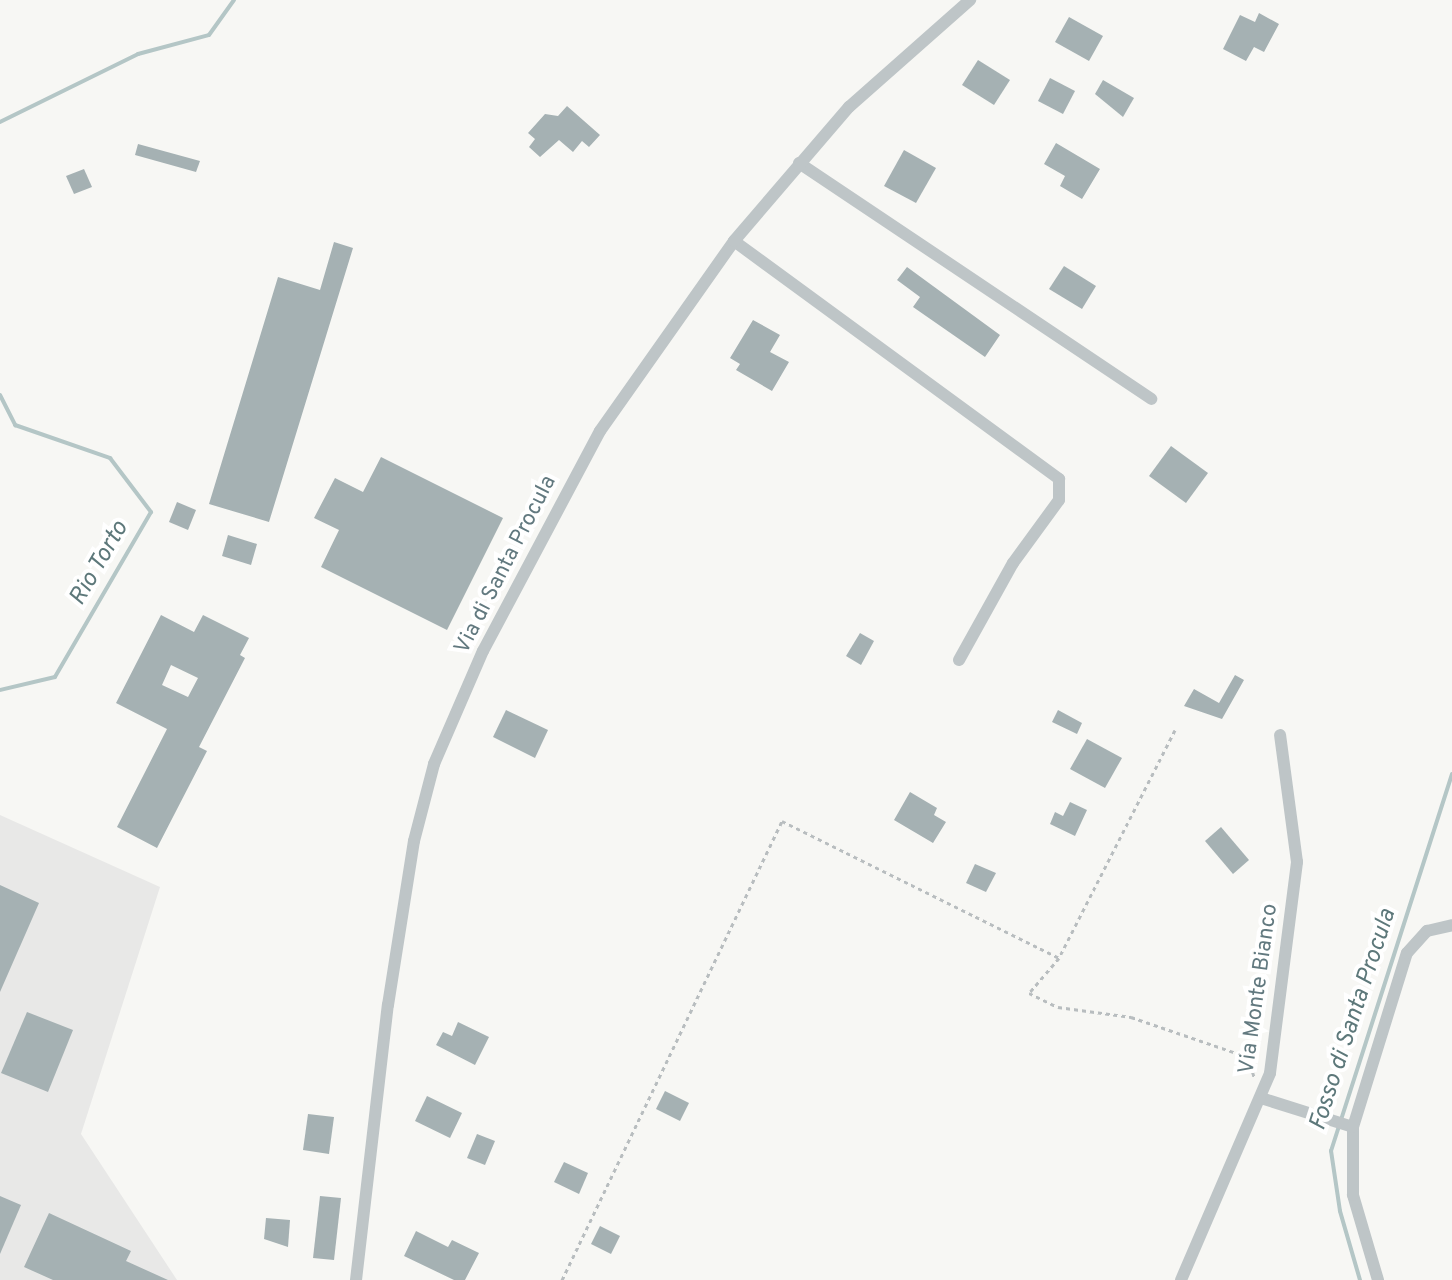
<!DOCTYPE html>
<style>
body{margin:0}
#map{position:relative;width:1452px;height:1280px;overflow:hidden;background:#f7f7f4;font-family:Overpass,sans-serif}
div>[style]{position:absolute}
[style*='--x']{left:calc(var(--x)*1px);top:calc(var(--y)*1px);width:calc(var(--w)*1px);rotate:calc(var(--a)*1deg)}
.built>*{inset:0;background:#e8e8e7}
.stream>*{height:4px;margin:-2px;padding:0 2px;transform-origin:2px;border-radius:2px;background:#b4c6c6}
.building>*{inset:0;background:#a5b1b3}
.path>*{height:3px;margin-top:-1.5px;transform-origin:0;background:repeating-linear-gradient(90deg,#b8bdbf 0 4px,transparent 0 8px)}
.street>*{height:12px;margin:-6px;padding:0 6px;transform-origin:6px;border-radius:6px;background:#bec5c7}
span{translate:-50% -50%;white-space:nowrap;text-align:center;line-height:1.15;-webkit-text-stroke:8px #fff;paint-order:stroke}
.street-label{font-size:22px;color:#62797f}
.water-label{font-size:24px;color:#5d787a;font-style:italic}
</style>
<div id="map">
<div class="built">
<div style="clip-path:polygon(0 815px,160px 887px,81px 1134px,177px 1280px,0 1280px)"></div>
</div>
<div class="stream">
<div style="--x:0;--y:122;--w:154;--a:-26.2"></div>
<div style="--x:138;--y:54;--w:73;--a:-15"></div>
<div style="--x:209;--y:35;--w:43;--a:-54.5"></div>
<div style="--x:0;--y:395;--w:34;--a:63"></div>
<div style="--x:15;--y:425;--w:101;--a:19.2"></div>
<div style="--x:110;--y:458;--w:68;--a:52.8"></div>
<div style="--x:151;--y:512;--w:191;--a:120.2"></div>
<div style="--x:55;--y:677;--w:57;--a:166.7"></div>
<div style="--x:1360;--y:1280;--w:72;--a:-106.2"></div>
<div style="--x:1340;--y:1211;--w:61;--a:-98.5"></div>
<div style="--x:1331;--y:1151;--w:396;--a:-72.2"></div>
</div>
<div class="building">
<div style="clip-path:polygon(1259px 13px,1279px 24px,1264px 52px,1254px 47px,1246px 61px,1223px 49px,1240px 15px,1255px 22px)"></div>
<div style="clip-path:polygon(1069px 17px,1103px 36px,1089px 61px,1055px 42px)"></div>
<div style="clip-path:polygon(978px 60px,1010px 80px,994px 105px,962px 85px)"></div>
<div style="clip-path:polygon(1050px 78px,1075px 91px,1063px 114px,1038px 101px)"></div>
<div style="clip-path:polygon(1103px 80px,1134px 98px,1123px 117px,1095px 94px)"></div>
<div style="clip-path:polygon(567px 106px,600px 135px,589px 147px,582px 141px,573px 152px,559px 140px,540px 157px,529px 147px,535px 139px,528px 133px,545px 114px,558px 116px)"></div>
<div style="clip-path:polygon(1056px 143px,1100px 169px,1082px 199px,1060px 186px,1065px 176px,1044px 164px)"></div>
<div style="clip-path:polygon(138px 144px,200px 161px,196px 172px,135px 155px)"></div>
<div style="clip-path:polygon(904px 150px,936px 168px,916px 203px,884px 186px)"></div>
<div style="clip-path:polygon(84px 169px,92px 187px,74px 194px,66px 176px)"></div>
<div style="clip-path:polygon(334px 242px,353px 248px,269px 522px,209px 504px,278px 277px,320px 290px)"></div>
<div style="clip-path:polygon(1064px 266px,1096px 286px,1082px 309px,1049px 289px)"></div>
<div style="clip-path:polygon(907px 267px,1000px 335px,985px 357px,913px 307px,920px 297px,897px 280px)"></div>
<div style="clip-path:polygon(753px 320px,780px 335px,770px 352px,789px 362px,772px 391px,736px 370px,740px 364px,730px 358px)"></div>
<div style="clip-path:polygon(1171px 446px,1208px 473px,1186px 503px,1149px 476px)"></div>
<div style="clip-path:polygon(381px 457px,503px 518px,447px 630px,321px 567px,339px 530px,314px 518px,335px 478px,363px 492px)"></div>
<div style="clip-path:polygon(177px 502px,196px 510px,188px 530px,169px 522px)"></div>
<div style="clip-path:polygon(228px 535px,257px 544px,251px 565px,222px 556px)"></div>
<div style="clip-path:polygon(evenodd,161px 615px,194px 632px,203px 615px,249px 638px,240px 655px,245px 658px,199px 747px,207px 751px,157px 848px,117px 827px,167px 729px,116px 703px,161px 615px,171px 665px,198px 678px,188px 697px,162px 685px,171px 665px)"></div>
<div style="clip-path:polygon(860px 633px,874px 641px,861px 665px,846px 656px)"></div>
<div style="clip-path:polygon(1235px 675px,1244px 680px,1222px 719px,1184px 706px,1194px 689px,1219px 703px)"></div>
<div style="clip-path:polygon(506px 710px,548px 730px,535px 758px,493px 737px)"></div>
<div style="clip-path:polygon(1058px 710px,1082px 723px,1077px 734px,1052px 722px)"></div>
<div style="clip-path:polygon(1087px 739px,1122px 758px,1105px 788px,1070px 769px)"></div>
<div style="clip-path:polygon(910px 792px,937px 808px,934px 815px,946px 822px,933px 843px,894px 820px)"></div>
<div style="clip-path:polygon(1070px 802px,1087px 810px,1075px 836px,1050px 824px,1055px 812px,1063px 816px)"></div>
<div style="clip-path:polygon(1221px 827px,1249px 860px,1233px 874px,1205px 841px)"></div>
<div style="clip-path:polygon(975px 864px,996px 873px,986px 892px,966px 883px)"></div>
<div style="clip-path:polygon(0 885px,39px 903px,0 992px)"></div>
<div style="clip-path:polygon(27px 1012px,73px 1030px,48px 1092px,1px 1073px)"></div>
<div style="clip-path:polygon(458px 1022px,489px 1037px,475px 1065px,436px 1045px,443px 1032px,452px 1036px)"></div>
<div style="clip-path:polygon(665px 1091px,689px 1103px,680px 1121px,656px 1109px)"></div>
<div style="clip-path:polygon(427px 1096px,462px 1113px,450px 1138px,415px 1121px)"></div>
<div style="clip-path:polygon(308px 1114px,334px 1117px,329px 1154px,303px 1150px)"></div>
<div style="clip-path:polygon(477px 1134px,495px 1141px,485px 1165px,467px 1158px)"></div>
<div style="clip-path:polygon(564px 1162px,588px 1173px,579px 1194px,554px 1182px)"></div>
<div style="clip-path:polygon(0 1196px,21px 1205px,0 1254px)"></div>
<div style="clip-path:polygon(320px 1196px,341px 1198px,334px 1260px,313px 1258px)"></div>
<div style="clip-path:polygon(49px 1213px,131px 1251px,126px 1261px,168px 1280px,53px 1280px,24px 1267px)"></div>
<div style="clip-path:polygon(266px 1218px,290px 1220px,288px 1247px,264px 1239px)"></div>
<div style="clip-path:polygon(600px 1226px,620px 1236px,611px 1254px,591px 1244px)"></div>
<div style="clip-path:polygon(416px 1231px,448px 1247px,452px 1240px,479px 1253px,465px 1280px,454px 1280px,404px 1256px)"></div>
</div>
<div class="path">
<div style="--x:1175;--y:730;--w:256;--a:117"></div>
<div style="--x:1059;--y:958;--w:46;--a:130.6"></div>
<div style="--x:1029;--y:993;--w:32;--a:26"></div>
<div style="--x:1058;--y:1007;--w:74;--a:7.8"></div>
<div style="--x:1131;--y:1017;--w:124;--a:18.9"></div>
<div style="--x:1248;--y:1057;--w:21;--a:73"></div>
<div style="--x:562;--y:1280;--w:509;--a:-64.39"></div>
<div style="--x:782;--y:821;--w:309;--a:26.3"></div>
</div>
<div class="street">
<div style="--x:799;--y:163;--w:424;--a:33.8"></div>
<div style="--x:734;--y:241;--w:403;--a:36.2"></div>
<div style="--x:1059;--y:479;--w:21;--a:90"></div>
<div style="--x:1059;--y:500;--w:78;--a:126.1"></div>
<div style="--x:1013;--y:563;--w:111;--a:119.1"></div>
<div style="--x:1261;--y:1098;--w:96;--a:17.5"></div>
<div style="--x:356;--y:1280;--w:277;--a:-83.4"></div>
<div style="--x:388;--y:1005;--w:166;--a:-81"></div>
<div style="--x:414;--y:841;--w:80;--a:-75.4"></div>
<div style="--x:434;--y:764;--w:123;--a:-66.6"></div>
<div style="--x:483;--y:651;--w:249;--a:-62"></div>
<div style="--x:600;--y:431;--w:232;--a:-54.8"></div>
<div style="--x:734;--y:241;--w:177;--a:-49.4"></div>
<div style="--x:849;--y:107;--w:162;--a:-41.5"></div>
<div style="--x:1181;--y:1280;--w:225;--a:-66.7"></div>
<div style="--x:1270;--y:1073;--w:213;--a:-82.7"></div>
<div style="--x:1297;--y:862;--w:128;--a:-97.6"></div>
<div style="--x:1378;--y:1280;--w:89;--a:-106.4"></div>
<div style="--x:1353;--y:1195;--w:68;--a:-90"></div>
<div style="--x:1353;--y:1127;--w:182;--a:-72.8"></div>
<div style="--x:1407;--y:953;--w:30;--a:-48"></div>
<div style="--x:1427;--y:931;--w:26;--a:-13"></div>
</div>
<div class="street-label">
<span style="left:506px;top:565px;rotate:-63deg">Via di Santa Procula</span>
<span style="left:1259px;top:989px;rotate:-82deg">Via Monte Bianco</span>
</div>
<div class="water-label">
<span style="left:100px;top:564px;rotate:-60deg">Rio Torto</span>
<span style="left:1354px;top:1020px;rotate:-72deg">Fosso di Santa Procula</span>
</div>
</div>
